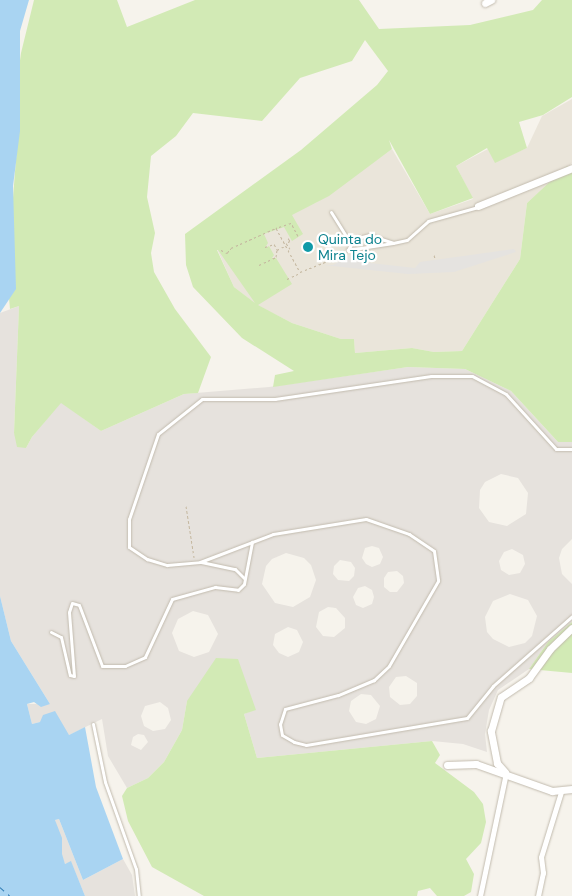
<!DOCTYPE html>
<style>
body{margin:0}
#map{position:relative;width:572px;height:896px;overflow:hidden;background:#f6f3ec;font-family:"DM Sans",sans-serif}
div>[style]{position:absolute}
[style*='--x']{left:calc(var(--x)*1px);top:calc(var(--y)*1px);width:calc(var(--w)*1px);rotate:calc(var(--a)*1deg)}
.residential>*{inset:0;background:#eae5da}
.industrial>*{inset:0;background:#e6e2dd}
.green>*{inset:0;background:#d2eab5}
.parking>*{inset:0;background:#e5e3e0}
.water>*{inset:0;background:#a9d4f2}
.ferry>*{height:1px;margin-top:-0.5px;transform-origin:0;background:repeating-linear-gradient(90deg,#2e7ab2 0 6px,transparent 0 11px)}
.path>*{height:1px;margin-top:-0.5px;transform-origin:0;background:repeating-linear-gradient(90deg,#c4b79f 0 2.5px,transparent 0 5px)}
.roads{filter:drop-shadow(0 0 1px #c2bbae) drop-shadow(0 0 1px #c2bbae)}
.service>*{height:3px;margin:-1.5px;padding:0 1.5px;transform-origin:1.5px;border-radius:1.5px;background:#fff}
.pedestrian>*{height:5px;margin:-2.5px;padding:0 2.5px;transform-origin:2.5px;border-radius:2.5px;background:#fff}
.minor>*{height:7px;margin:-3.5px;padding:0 3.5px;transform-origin:3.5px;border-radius:3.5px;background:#fff}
.dots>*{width:14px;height:14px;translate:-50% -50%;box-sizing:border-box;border:2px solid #fff;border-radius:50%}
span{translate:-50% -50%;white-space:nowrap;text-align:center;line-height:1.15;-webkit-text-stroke:4.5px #fff;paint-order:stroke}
.culture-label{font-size:14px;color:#0d838f}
.left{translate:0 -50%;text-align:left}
</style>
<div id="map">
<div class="residential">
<div style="clip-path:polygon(572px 99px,572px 163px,527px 203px,520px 259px,462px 351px,434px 352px,412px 348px,355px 353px,354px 339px,341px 339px,292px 323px,257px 305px,234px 287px,217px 249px,317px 202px,392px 149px,430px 214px,473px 199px,456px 166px,488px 149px,495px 162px,527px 148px,542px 116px)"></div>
</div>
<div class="industrial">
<div style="clip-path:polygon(evenodd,19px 306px,14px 433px,26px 448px,32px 437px,61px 402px,101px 431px,184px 394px,269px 387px,408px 367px,465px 369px,511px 391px,558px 442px,572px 442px,572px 539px,562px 549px,559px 558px,562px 574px,572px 584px,572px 622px,548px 642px,529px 669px,498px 690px,489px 710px,485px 734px,487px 752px,463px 744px,432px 741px,257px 758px,244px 714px,256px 709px,187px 701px,182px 730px,164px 762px,148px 778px,127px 788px,108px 756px,102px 719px,69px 735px,40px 722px,32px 724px,27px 704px,50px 704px,11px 641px,0 596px,0 313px,19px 306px,501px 474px,518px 478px,528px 493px,526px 514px,507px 526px,489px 522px,479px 508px,480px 490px,485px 482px,501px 474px,19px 306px,372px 546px,379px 548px,383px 557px,380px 564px,372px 567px,366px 564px,362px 558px,365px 548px,372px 546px,19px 306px,512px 549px,523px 555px,525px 564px,520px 573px,509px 575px,501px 570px,499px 561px,504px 552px,512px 549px,19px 306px,286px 553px,304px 558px,311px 565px,316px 580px,310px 597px,293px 607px,275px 603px,262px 584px,266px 566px,272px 559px,286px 553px,19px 306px,340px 560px,351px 562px,355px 568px,354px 576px,349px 581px,338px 580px,333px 574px,334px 566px,340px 560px,19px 306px,397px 571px,403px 576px,404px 583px,397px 592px,390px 592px,384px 587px,384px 578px,388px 572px,397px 571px,19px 306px,365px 586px,372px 590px,374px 597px,372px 604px,363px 608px,356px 605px,353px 597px,358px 588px,365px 586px,19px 306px,510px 594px,528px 600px,537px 616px,532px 636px,525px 643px,509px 647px,493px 639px,487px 632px,485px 617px,493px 601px,510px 594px,19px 306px,328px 607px,336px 608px,345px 618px,345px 628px,334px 637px,323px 636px,316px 627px,319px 612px,328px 607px,19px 306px,193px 611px,208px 615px,218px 634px,209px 652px,194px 657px,179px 651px,172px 633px,178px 619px,193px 611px,19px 306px,288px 627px,297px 630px,303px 642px,299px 652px,288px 657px,279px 653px,273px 645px,275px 634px,288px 627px,19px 306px,406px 676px,417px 683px,417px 696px,410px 704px,400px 705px,390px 697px,389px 687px,396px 677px,406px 676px,19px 306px,361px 694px,371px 695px,380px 706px,376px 719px,366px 724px,356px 722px,349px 711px,351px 701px,361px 694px,19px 306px,160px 702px,168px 708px,171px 720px,165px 729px,153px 731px,144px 726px,141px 716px,145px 706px,160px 702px,19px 306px,138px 734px,144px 735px,148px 742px,141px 750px,131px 745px,133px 737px,138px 734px)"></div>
<div style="clip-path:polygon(59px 819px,83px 880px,123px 859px,132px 875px,135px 896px,85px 896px,71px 862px,65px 864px,61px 854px,55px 820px)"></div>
</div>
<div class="green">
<div style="clip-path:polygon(evenodd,34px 0,117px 0,127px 27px,195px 0,359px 0,379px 29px,470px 25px,533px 10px,542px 0,572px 0,572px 97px,543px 115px,519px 122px,527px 148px,495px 163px,487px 148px,456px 166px,473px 198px,430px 214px,389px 140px,392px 149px,329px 196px,292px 215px,303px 234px,292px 241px,284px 227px,264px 234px,268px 243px,265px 248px,269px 246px,274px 255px,272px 258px,276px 258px,292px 284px,258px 305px,292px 323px,341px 339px,354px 339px,355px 353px,412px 348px,434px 352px,462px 351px,520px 259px,527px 203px,567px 166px,572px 172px,572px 442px,558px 442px,511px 391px,465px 369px,408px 367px,273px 387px,275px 375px,294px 371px,242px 338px,193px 287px,186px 265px,185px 234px,301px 150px,377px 85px,388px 71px,365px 40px,352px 61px,300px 78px,262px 121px,193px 113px,176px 136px,151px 156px,147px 197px,155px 233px,151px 253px,154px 272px,175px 309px,211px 357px,198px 393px,184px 394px,101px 431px,61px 403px,32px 437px,26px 448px,17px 447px,14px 433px,19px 306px,10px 309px,7px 276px,19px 120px,16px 90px,21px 53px,34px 0,217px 250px,218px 250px,255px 303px,234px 287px,217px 250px)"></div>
<div style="clip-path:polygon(572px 622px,572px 673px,529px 669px,548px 642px)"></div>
<div style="clip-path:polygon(216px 658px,238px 659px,256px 710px,244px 714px,257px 758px,432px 741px,440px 755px,435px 763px,474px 792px,483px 804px,486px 822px,481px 843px,466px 859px,474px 874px,471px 892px,464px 896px,437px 896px,430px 888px,418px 891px,417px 896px,204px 896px,152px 867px,128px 821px,122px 796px,127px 788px,148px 778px,164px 762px,182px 730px,187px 701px)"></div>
</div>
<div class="parking">
<div style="clip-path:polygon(514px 249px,516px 252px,454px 272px,408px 274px,323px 265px,333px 265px,350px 255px,361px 262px,415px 268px,420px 262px)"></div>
</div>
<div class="water">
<div style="clip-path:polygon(0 0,29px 0,20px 31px,20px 131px,13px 186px,16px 289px,0 313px)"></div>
<div style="clip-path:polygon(0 596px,11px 641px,50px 704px,41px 707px,34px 702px,27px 704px,32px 724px,40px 722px,43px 715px,55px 711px,69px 735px,85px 727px,96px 787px,123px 859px,83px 880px,59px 819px,55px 820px,62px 838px,62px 854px,65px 864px,71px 861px,85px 896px,0 896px)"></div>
</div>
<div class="ferry">
<div style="--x:0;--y:887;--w:13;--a:42"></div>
</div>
<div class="path">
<div style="--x:298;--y:236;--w:15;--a:-118"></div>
<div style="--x:291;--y:223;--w:16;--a:162"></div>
<div style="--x:276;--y:228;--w:50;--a:61.4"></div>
<div style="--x:300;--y:272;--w:46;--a:-21.6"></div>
<div style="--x:288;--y:238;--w:4;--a:56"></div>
<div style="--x:290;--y:241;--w:4;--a:153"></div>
<div style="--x:286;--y:243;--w:7;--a:56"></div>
<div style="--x:265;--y:247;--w:9;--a:-18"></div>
<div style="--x:274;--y:244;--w:6;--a:59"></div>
<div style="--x:221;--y:250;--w:7;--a:27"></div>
<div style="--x:227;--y:253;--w:6;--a:-51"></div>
<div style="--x:231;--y:248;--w:49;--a:-24"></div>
<div style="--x:434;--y:255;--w:3;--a:72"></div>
<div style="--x:259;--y:265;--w:19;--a:-25"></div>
<div style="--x:276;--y:257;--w:7;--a:-82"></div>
<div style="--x:277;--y:250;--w:9;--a:-27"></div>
<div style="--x:287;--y:279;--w:14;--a:-25"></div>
<div style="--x:186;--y:506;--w:52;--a:81.1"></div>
</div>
<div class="roads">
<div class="service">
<div style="--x:331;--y:212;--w:38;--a:58"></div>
<div style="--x:393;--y:243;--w:46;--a:171.2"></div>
<div style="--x:348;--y:250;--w:13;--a:-61"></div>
<div style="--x:354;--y:239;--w:16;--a:-15"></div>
<div style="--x:369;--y:235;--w:25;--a:18"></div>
<div style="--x:393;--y:243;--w:14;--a:-12"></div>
<div style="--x:407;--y:240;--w:28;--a:-42"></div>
<div style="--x:428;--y:221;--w:52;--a:-15.6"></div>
<div style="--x:572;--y:449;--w:16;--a:180"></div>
<div style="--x:556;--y:449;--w:74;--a:-132.3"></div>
<div style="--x:506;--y:394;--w:38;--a:-152"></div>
<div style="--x:472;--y:376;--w:41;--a:180"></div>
<div style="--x:431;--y:376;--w:158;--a:171.6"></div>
<div style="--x:275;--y:399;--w:73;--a:180"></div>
<div style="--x:202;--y:399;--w:56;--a:141.5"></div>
<div style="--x:158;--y:434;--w:90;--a:108.8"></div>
<div style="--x:129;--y:519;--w:28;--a:90"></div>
<div style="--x:129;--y:547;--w:22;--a:34"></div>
<div style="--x:147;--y:559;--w:21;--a:17"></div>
<div style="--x:167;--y:565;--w:33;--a:-5"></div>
<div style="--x:200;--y:562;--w:78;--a:-21"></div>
<div style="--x:273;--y:534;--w:94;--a:-9.2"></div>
<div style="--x:366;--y:519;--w:46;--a:19.2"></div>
<div style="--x:409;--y:534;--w:30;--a:34"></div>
<div style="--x:434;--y:551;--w:30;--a:82"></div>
<div style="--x:438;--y:581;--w:98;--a:120"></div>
<div style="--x:389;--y:666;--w:21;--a:137"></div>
<div style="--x:374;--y:680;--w:39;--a:157"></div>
<div style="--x:338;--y:695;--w:55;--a:165.2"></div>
<div style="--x:285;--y:709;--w:16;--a:108"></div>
<div style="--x:280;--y:724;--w:11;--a:80"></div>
<div style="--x:282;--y:735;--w:14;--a:30"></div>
<div style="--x:294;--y:742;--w:12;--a:14"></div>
<div style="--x:306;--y:745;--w:163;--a:-9.5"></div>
<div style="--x:467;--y:718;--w:41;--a:-50.9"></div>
<div style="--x:493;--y:686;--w:106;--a:-41.5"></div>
<div style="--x:201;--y:562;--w:35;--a:12"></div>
<div style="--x:235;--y:569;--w:13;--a:45"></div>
<div style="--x:51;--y:632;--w:11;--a:27"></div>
<div style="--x:61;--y:637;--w:39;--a:77"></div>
<div style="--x:70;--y:675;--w:4;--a:14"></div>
<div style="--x:74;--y:676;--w:64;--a:-94.5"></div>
<div style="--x:69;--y:612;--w:9;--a:-72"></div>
<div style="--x:72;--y:603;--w:7;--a:16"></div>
<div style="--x:79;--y:605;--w:65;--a:69.3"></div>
<div style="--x:102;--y:666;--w:23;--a:0"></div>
<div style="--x:125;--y:666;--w:22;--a:-24"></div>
<div style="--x:145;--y:657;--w:64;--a:-65"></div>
<div style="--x:172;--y:599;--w:45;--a:-15.6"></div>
<div style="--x:215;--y:587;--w:23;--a:7"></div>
<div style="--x:238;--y:590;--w:8;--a:-45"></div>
<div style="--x:244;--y:584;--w:43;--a:-79.2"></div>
<div style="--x:93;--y:724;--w:59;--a:78.3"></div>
<div style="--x:105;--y:782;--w:92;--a:70.4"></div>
<div style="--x:136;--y:869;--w:27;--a:84"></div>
</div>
<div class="pedestrian">
<div style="--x:480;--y:896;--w:126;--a:-78.1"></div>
<div style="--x:538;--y:896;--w:24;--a:-78"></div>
<div style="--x:543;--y:873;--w:16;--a:-97"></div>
<div style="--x:541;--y:857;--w:68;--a:-72.9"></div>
</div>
<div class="minor">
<div style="--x:485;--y:3;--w:7;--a:-27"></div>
<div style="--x:478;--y:206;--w:101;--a:-22"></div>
<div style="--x:447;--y:765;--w:29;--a:-2"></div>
<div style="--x:476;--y:764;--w:81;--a:19.6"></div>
<div style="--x:552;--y:791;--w:20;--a:-6"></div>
<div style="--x:505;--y:772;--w:12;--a:-132"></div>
<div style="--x:497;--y:763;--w:33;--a:-101"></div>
<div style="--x:491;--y:731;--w:35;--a:-74"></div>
<div style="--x:501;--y:697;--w:34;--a:-34"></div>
<div style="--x:529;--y:678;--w:36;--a:-54"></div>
<div style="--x:550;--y:649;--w:30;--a:-44"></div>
</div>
</div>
<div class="dots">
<div style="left:308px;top:247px;background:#0f9aa8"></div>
</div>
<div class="culture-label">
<span class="left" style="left:318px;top:247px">Quinta do<br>Mira Tejo</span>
</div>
</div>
